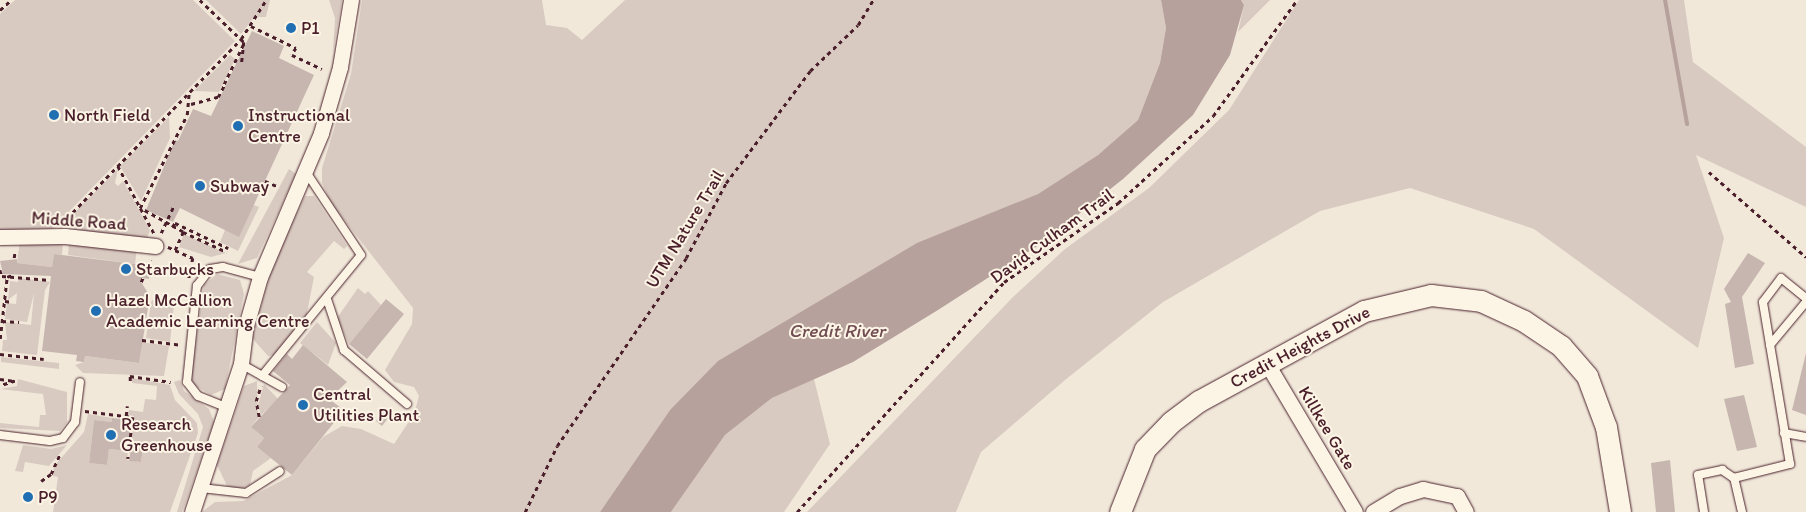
<!DOCTYPE html>
<style>
body{margin:0}
#map{position:relative;width:1806px;height:512px;overflow:hidden;background:#f1e8da;font-family:Itim,sans-serif}
div>[style]{position:absolute}
[style*='--x']{left:calc(var(--x)*1px);top:calc(var(--y)*1px);width:calc(var(--w)*1px);rotate:calc(var(--a)*1deg)}
.green>*{inset:0;background:#d8cac0}
.water>*{inset:0;background:#b6a19c}
.stream>*{height:4px;margin:-2px;padding:0 2px;transform-origin:2px;border-radius:2px;background:#b6a19c}
.building>*{inset:0;background:#c7b6af}
.path>*{height:2.5px;margin-top:-1.25px;transform-origin:0;background:repeating-linear-gradient(90deg,#4a1f2b 0 4px,transparent 0 8px)}
.roads{filter:drop-shadow(0 0 1px #4a1f2b) drop-shadow(0 0 1px #4a1f2b)}
.lane>*{height:8px;margin:-4px;padding:0 4px;transform-origin:4px;border-radius:4px;background:#fcf5e5}
.street>*{height:15px;margin:-7.5px;padding:0 7.5px;transform-origin:7.5px;border-radius:7.5px;background:#fcf5e5}
.secondary>*{height:21px;margin:-10.5px;padding:0 10.5px;transform-origin:10.5px;border-radius:10.5px;background:#fcf5e5}
.dots>*{width:14px;height:14px;translate:-50% -50%;box-sizing:border-box;border:2px solid #fcf5e5;border-radius:50%}
span{translate:-50% -50%;white-space:nowrap;text-align:center;line-height:1.15;-webkit-text-stroke:4px #fcf5e5;paint-order:stroke}
.poi-label{font-size:18px;color:#4a1f2b}
.left{translate:0 -50%;text-align:left}
.street-label{font-size:18px;color:#4a1f2b}
.water-label{font-size:19px;color:#704c53;font-style:italic}
</style>
<div id="map">
<div class="green">
<div style="clip-path:polygon(15px 0,193px 0,235px 41px,52px 229px,0 230px,0 14px)"></div>
<div style="clip-path:polygon(206px 0,270px 0,266px 17px,254px 17px,241px 34px)"></div>
<div style="clip-path:polygon(329px 0,342px 0,333px 52px,335px 18px)"></div>
<div style="clip-path:polygon(362px 0,542px 0,546px 25px,567px 28px,582px 40px,625px 0,1161px 0,1166px 28px,1160px 63px,1138px 120px,1098px 155px,1038px 194px,987px 216px,670px 410px,600px 512px,202px 512px,215px 502px,243px 501px,292px 475px,323px 437px,342px 426px,361px 429px,394px 444px,414px 414px,419px 396px,414px 387px,394px 382px,385px 370px,412px 324px,413px 308px,331px 203px,322px 183px,322px 168px,351px 74px)"></div>
<div style="clip-path:polygon(1241px 0,1270px 0,1238px 32px,1244px 5px)"></div>
<div style="clip-path:polygon(1299px 0,1684px 0,1693px 62px,1806px 147px,1806px 207px,1696px 155px,1724px 238px,1698px 348px,1534px 229px,1410px 188px,1320px 211px,1163px 302px,1065px 380px,981px 452px,956px 512px,807px 512px,1013px 297px,1065px 249px,1149px 188px,1229px 110px)"></div>
<div style="clip-path:polygon(230px 55px,235px 59px,219px 92px,194px 91px)"></div>
<div style="clip-path:polygon(169px 117px,170px 138px,141px 201px,120px 166px)"></div>
<div style="clip-path:polygon(118px 169px,115px 183px,118px 186px,123px 181px,150px 230px,147px 239px,71px 229px,72px 215px)"></div>
<div style="clip-path:polygon(289px 169px,296px 174px,257px 258px,238px 264px)"></div>
<div style="clip-path:polygon(305px 196px,314px 196px,347px 246px,344px 249px,334px 241px,307px 272px,314px 277px,306px 318px,275px 355px,268px 356px,252px 338px,273px 264px)"></div>
<div style="clip-path:polygon(254px 205px,259px 207px,238px 251px,220px 242px,225px 230px)"></div>
<div style="clip-path:polygon(184px 234px,226px 253px,211px 257px,179px 247px)"></div>
<div style="clip-path:polygon(20px 240px,63px 243px,62px 255px,54px 254px,52px 267px,17px 263px)"></div>
<div style="clip-path:polygon(69px 243px,137px 249px,135px 264px,68px 255px)"></div>
<div style="clip-path:polygon(217px 274px,240px 280px,244px 294px,225px 389px,211px 395px,194px 385px,191px 376px,204px 285px)"></div>
<div style="clip-path:polygon(19px 278px,50px 282px,45px 290px,37px 355px,2px 351px,3px 340px,7px 340px,5px 322px,31px 325px,34px 293px,27px 322px,5px 319px,7px 303px,16px 304px,17px 293px,8px 300px,10px 281px,18px 282px)"></div>
<div style="clip-path:polygon(358px 288px,365px 294px,368px 291px,381px 305px,349px 344px,337px 318px)"></div>
<div style="clip-path:polygon(157px 296px,174px 305px,170px 342px,146px 338px,151px 302px)"></div>
<div style="clip-path:polygon(317px 322px,336px 343px,328px 365px,300px 343px)"></div>
<div style="clip-path:polygon(142px 342px,169px 346px,164px 376px,83px 373px,75px 365px,84px 362px,85px 356px,139px 363px)"></div>
<div style="clip-path:polygon(1px 357px,59px 363px,59px 369px,1px 362px)"></div>
<div style="clip-path:polygon(132px 378px,170px 385px,175px 400px,197px 423px,198px 433px,170px 512px,53px 512px,58px 477px,53px 476px,54px 466px,84px 432px,88px 414px,112px 418px,112px 422px,94px 420px,89px 463px,107px 465px,109px 449px,128px 451px,127px 460px,141px 462px,143px 448px,131px 447px,134px 416px,128px 415px,129px 410px,143px 412px,145px 399px,156px 400px,157px 386px,132px 383px)"></div>
<div style="clip-path:polygon(18px 379px,67px 392px,67px 422px,60px 431px,0 428px,0 423px,39px 427px,40px 415px,46px 415px,43px 394px,0 389px,17px 386px)"></div>
<div style="clip-path:polygon(814px 379px,830px 444px,784px 512px,671px 512px,725px 435px,772px 398px)"></div>
<div style="clip-path:polygon(180px 380px,184px 391px,209px 409px,214px 422px,186px 502px,182px 512px,177px 512px,203px 427px,198px 414px,179px 394px,174px 382px)"></div>
<div style="clip-path:polygon(257px 381px,258px 418px,251px 427px,264px 438px,257px 447px,271px 458px,253px 471px,250px 485px,239px 490px,228px 488px,217px 465px,244px 386px)"></div>
<div style="clip-path:polygon(264px 384px,278px 399px,261px 415px,258px 405px)"></div>
<div style="clip-path:polygon(23px 445px,51px 449px,67px 445px,49px 466px,25px 462px,23px 472px,15px 471px)"></div>
</div>
<div class="water">
<div style="clip-path:polygon(1161px 0,1241px 0,1244px 5px,1230px 55px,1193px 115px,1123px 179px,1045px 241px,938px 310px,853px 362px,772px 398px,725px 435px,671px 512px,600px 512px,670px 410px,718px 361px,917px 243px,1038px 194px,1098px 155px,1138px 120px,1160px 63px,1166px 28px)"></div>
</div>
<div class="stream">
<div style="--x:1665;--y:0;--w:126;--a:79.9"></div>
</div>
<div class="building">
<div style="clip-path:polygon(252px 31px,284px 46px,279px 58px,314px 75px,239px 237px,180px 208px,173px 222px,146px 210px,175px 140px,178px 141px,193px 109px,211px 116px)"></div>
<div style="clip-path:polygon(1748px 253px,1765px 263px,1742px 297px,1754px 364px,1735px 368px,1725px 304px,1731px 302px,1724px 289px)"></div>
<div style="clip-path:polygon(54px 254px,151px 266px,149px 279px,141px 278px,141px 282px,150px 296px,139px 363px,85px 356px,84px 362px,76px 361px,77px 355px,42px 351px,51px 276px,3px 274px,0 261px,17px 259px,17px 263px,52px 267px)"></div>
<div style="clip-path:polygon(386px 299px,404px 314px,367px 359px,349px 344px)"></div>
<div style="clip-path:polygon(303px 345px,347px 382px,329px 399px,344px 410px,292px 475px,257px 447px,264px 438px,251px 427px,290px 385px,273px 371px,287px 354px,292px 359px)"></div>
<div style="clip-path:polygon(1806px 353px,1806px 415px,1792px 410px)"></div>
<div style="clip-path:polygon(1744px 395px,1757px 447px,1737px 451px,1724px 399px)"></div>
<div style="clip-path:polygon(385px 409px,391px 414px,382px 426px,376px 421px)"></div>
<div style="clip-path:polygon(112px 418px,131px 420px,128px 451px,109px 449px,107px 465px,89px 463px,94px 420px,112px 422px)"></div>
<div style="clip-path:polygon(131px 447px,143px 448px,141px 462px,129px 461px)"></div>
<div style="clip-path:polygon(1670px 460px,1675px 512px,1656px 512px,1651px 463px)"></div>
</div>
<div class="path">
<div style="--x:200;--y:0;--w:61;--a:43.7"></div>
<div style="--x:244;--y:42;--w:20;--a:96"></div>
<div style="--x:0;--y:10;--w:15;--a:-42"></div>
<div style="--x:251;--y:26;--w:50;--a:26.1"></div>
<div style="--x:296;--y:48;--w:8;--a:120"></div>
<div style="--x:292;--y:55;--w:33;--a:25"></div>
<div style="--x:224;--y:84;--w:46;--a:-64"></div>
<div style="--x:191;--y:104;--w:28;--a:-15"></div>
<div style="--x:218;--y:97;--w:15;--a:-62"></div>
<div style="--x:118;--y:166;--w:76;--a:61.8"></div>
<div style="--x:1709;--y:172;--w:129;--a:41.2"></div>
<div style="--x:265;--y:181;--w:15;--a:23"></div>
<div style="--x:67;--y:218;--w:250;--a:-45.8"></div>
<div style="--x:241;--y:39;--w:46;--a:-57.3"></div>
<div style="--x:172;--y:227;--w:5;--a:-53"></div>
<div style="--x:175;--y:223;--w:59;--a:25.3"></div>
<div style="--x:183;--y:232;--w:48;--a:24.4"></div>
<div style="--x:161;--y:233;--w:31;--a:-65"></div>
<div style="--x:168;--y:247;--w:27;--a:24"></div>
<div style="--x:193;--y:258;--w:21;--a:101"></div>
<div style="--x:175;--y:250;--w:20;--a:-66"></div>
<div style="--x:183;--y:232;--w:49;--a:-150.8"></div>
<div style="--x:140;--y:208;--w:104;--a:-63.2"></div>
<div style="--x:187;--y:115;--w:22;--a:-85"></div>
<div style="--x:14;--y:258;--w:8;--a:-83"></div>
<div style="--x:0;--y:270;--w:6;--a:72"></div>
<div style="--x:2;--y:276;--w:48;--a:4.8"></div>
<div style="--x:141;--y:282;--w:24;--a:-66"></div>
<div style="--x:5;--y:301;--w:8;--a:7"></div>
<div style="--x:2;--y:321;--w:17;--a:3"></div>
<div style="--x:0;--y:339;--w:62;--a:-83.6"></div>
<div style="--x:7;--y:277;--w:5;--a:-22"></div>
<div style="--x:142;--y:340;--w:39;--a:7"></div>
<div style="--x:0;--y:354;--w:44;--a:6.5"></div>
<div style="--x:0;--y:379;--w:15;--a:8"></div>
<div style="--x:15;--y:381;--w:16;--a:162"></div>
<div style="--x:130;--y:381;--w:5;--a:-90"></div>
<div style="--x:130;--y:376;--w:41;--a:8.3"></div>
<div style="--x:85;--y:411;--w:48;--a:7.1"></div>
<div style="--x:133;--y:417;--w:42;--a:96.8"></div>
<div style="--x:126;--y:416;--w:10;--a:-84"></div>
<div style="--x:259;--y:417;--w:16;--a:-101"></div>
<div style="--x:256;--y:401;--w:16;--a:-72"></div>
<div style="--x:41;--y:481;--w:12;--a:-35"></div>
<div style="--x:51;--y:474;--w:22;--a:-66"></div>
<div style="--x:525;--y:512;--w:73;--a:-64.1"></div>
<div style="--x:557;--y:446;--w:228;--a:-55.5"></div>
<div style="--x:686;--y:258;--w:85;--a:-61.9"></div>
<div style="--x:726;--y:183;--w:140;--a:-53.1"></div>
<div style="--x:810;--y:71;--w:66;--a:-43.8"></div>
<div style="--x:858;--y:25;--w:29;--a:-59"></div>
<div style="--x:797;--y:512;--w:309;--a:-48"></div>
<div style="--x:1004;--y:282;--w:139;--a:-34.7"></div>
<div style="--x:1118;--y:203;--w:129;--a:-42.5"></div>
<div style="--x:1213;--y:116;--w:143;--a:-54.1"></div>
</div>
<div class="roads">
<div class="lane">
<div style="--x:327;--y:299;--w:54;--a:71.6"></div>
<div style="--x:344;--y:350;--w:83;--a:40.6"></div>
<div style="--x:1770;--y:345;--w:56;--a:-50.1"></div>
<div style="--x:241;--y:364;--w:47;--a:29.3"></div>
<div style="--x:262;--y:376;--w:156;--a:-50.7"></div>
<div style="--x:361;--y:255;--w:100;--a:-123.5"></div>
<div style="--x:228;--y:408;--w:32;--a:-158"></div>
<div style="--x:198;--y:396;--w:18;--a:-128"></div>
<div style="--x:187;--y:382;--w:97;--a:-84.1"></div>
<div style="--x:197;--y:286;--w:21;--a:-53"></div>
<div style="--x:210;--y:269;--w:13;--a:-9"></div>
<div style="--x:223;--y:267;--w:38;--a:15"></div>
<div style="--x:1784;--y:433;--w:22;--a:10"></div>
<div style="--x:0;--y:435;--w:50;--a:6.8"></div>
<div style="--x:50;--y:441;--w:13;--a:-13"></div>
<div style="--x:63;--y:438;--w:20;--a:-53"></div>
<div style="--x:75;--y:422;--w:40;--a:-82.9"></div>
<div style="--x:201;--y:488;--w:45;--a:6.3"></div>
<div style="--x:246;--y:493;--w:40;--a:-32.9"></div>
<div style="--x:1704;--y:512;--w:37;--a:-99"></div>
<div style="--x:1698;--y:475;--w:25;--a:-12"></div>
<div style="--x:1722;--y:470;--w:14;--a:34"></div>
<div style="--x:1742;--y:512;--w:35;--a:-103"></div>
<div style="--x:1734;--y:478;--w:58;--a:-14"></div>
<div style="--x:1790;--y:464;--w:164;--a:-99.5"></div>
<div style="--x:1763;--y:302;--w:30;--a:-53"></div>
<div style="--x:1781;--y:278;--w:32;--a:39"></div>
</div>
<div class="street">
<div style="--x:0;--y:237;--w:65;--a:-0.9"></div>
<div style="--x:65;--y:236;--w:91;--a:6.3"></div>
<div style="--x:1266;--y:362;--w:174;--a:59.3"></div>
<div style="--x:192;--y:512;--w:156;--a:-71.7"></div>
<div style="--x:241;--y:364;--w:38;--a:-83"></div>
<div style="--x:246;--y:326;--w:51;--a:-74.1"></div>
<div style="--x:260;--y:277;--w:156;--a:-67"></div>
<div style="--x:321;--y:133;--w:69;--a:-73.9"></div>
<div style="--x:340;--y:67;--w:68;--a:-80.7"></div>
<div style="--x:1373;--y:512;--w:31;--a:-31"></div>
<div style="--x:1400;--y:496;--w:24;--a:-17"></div>
<div style="--x:1423;--y:489;--w:35;--a:12"></div>
<div style="--x:1457;--y:496;--w:18;--a:61"></div>
</div>
<div class="secondary">
<div style="--x:1120;--y:512;--w:68;--a:-68.4"></div>
<div style="--x:1145;--y:449;--w:37;--a:-46"></div>
<div style="--x:1171;--y:422;--w:35;--a:-37"></div>
<div style="--x:1199;--y:401;--w:188;--a:-28.6"></div>
<div style="--x:1364;--y:311;--w:69;--a:-13.4"></div>
<div style="--x:1431;--y:295;--w:50;--a:6.8"></div>
<div style="--x:1481;--y:301;--w:47;--a:24.9"></div>
<div style="--x:1524;--y:321;--w:45;--a:34"></div>
<div style="--x:1561;--y:346;--w:40;--a:49"></div>
<div style="--x:1587;--y:376;--w:54;--a:69.6"></div>
<div style="--x:1606;--y:427;--w:86;--a:80.6"></div>
</div>
</div>
<div class="dots">
<div style="left:291px;top:28px;background:#1f6fb2"></div>
<div style="left:54px;top:115px;background:#1f6fb2"></div>
<div style="left:238px;top:126px;background:#1f6fb2"></div>
<div style="left:200px;top:186px;background:#1f6fb2"></div>
<div style="left:126px;top:269px;background:#1f6fb2"></div>
<div style="left:96px;top:311px;background:#1f6fb2"></div>
<div style="left:303px;top:405px;background:#1f6fb2"></div>
<div style="left:111px;top:435px;background:#1f6fb2"></div>
<div style="left:28px;top:497px;background:#1f6fb2"></div>
</div>
<div class="poi-label">
<span class="left" style="left:301px;top:28px">P1</span>
<span class="left" style="left:64px;top:115px">North Field</span>
<span class="left" style="left:248px;top:126px">Instructional<br>Centre</span>
<span class="left" style="left:210px;top:186px">Subway</span>
<span class="left" style="left:136px;top:269px">Starbucks</span>
<span class="left" style="left:106px;top:311px">Hazel McCallion<br>Academic Learning Centre</span>
<span class="left" style="left:313px;top:405px">Central<br>Utilities Plant</span>
<span class="left" style="left:121px;top:435px">Research<br>Greenhouse</span>
<span class="left" style="left:38px;top:497px">P9</span>
</div>
<div class="street-label">
<span style="left:79px;top:221px;rotate:4deg">Middle Road</span>
<span style="left:685px;top:229px;rotate:-59deg">UTM Nature Trail</span>
<span style="left:1052px;top:236px;rotate:-36deg">David Culham Trail</span>
<span style="left:1300px;top:347px;rotate:-28deg">Credit Heights Drive</span>
<span style="left:1327px;top:428px;rotate:59deg">Killkee Gate</span>
</div>
<div class="water-label">
<span style="left:837px;top:331px">Credit River</span>
</div>
</div>
